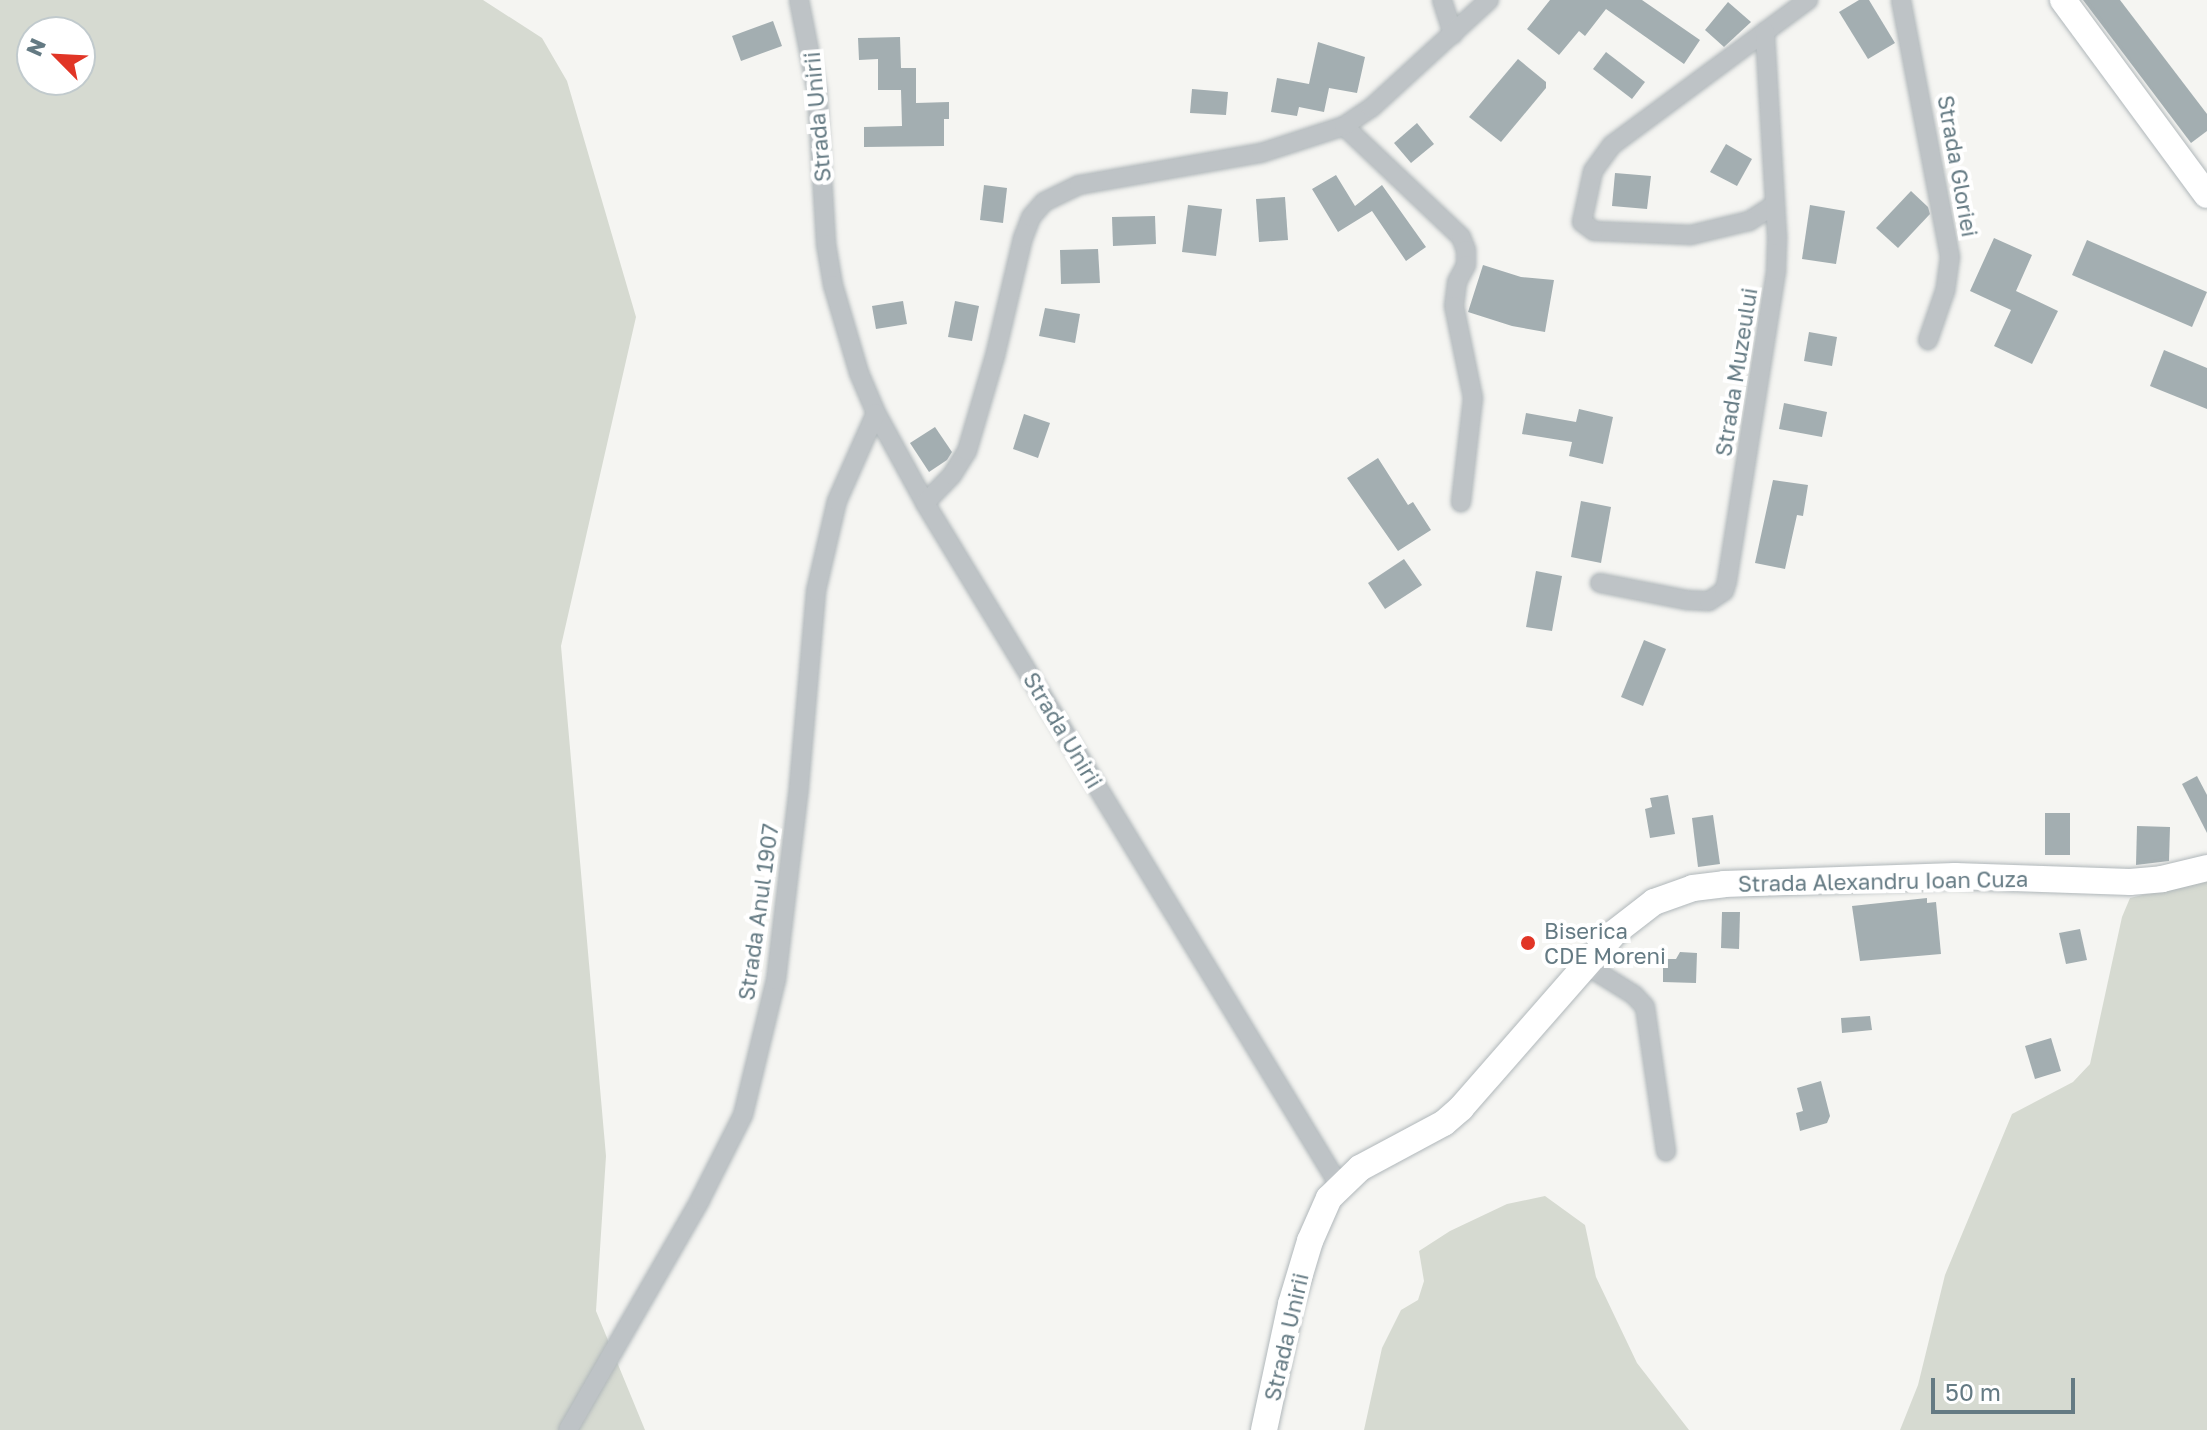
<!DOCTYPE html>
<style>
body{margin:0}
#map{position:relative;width:2207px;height:1430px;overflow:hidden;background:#f5f5f2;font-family:"Golos Text",sans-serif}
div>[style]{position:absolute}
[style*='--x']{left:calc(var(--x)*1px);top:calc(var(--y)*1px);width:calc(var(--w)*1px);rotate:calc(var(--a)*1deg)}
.green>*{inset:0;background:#d6dad1}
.building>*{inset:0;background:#a3aeb1}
.roads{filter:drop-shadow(0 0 2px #b0b7ba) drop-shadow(0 0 2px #b0b7ba)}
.street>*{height:18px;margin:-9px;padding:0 9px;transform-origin:9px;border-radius:9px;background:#bec3c6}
.secondary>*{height:26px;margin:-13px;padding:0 13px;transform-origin:13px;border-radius:13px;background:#fff}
.dots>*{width:22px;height:22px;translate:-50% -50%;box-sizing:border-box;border:4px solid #fff;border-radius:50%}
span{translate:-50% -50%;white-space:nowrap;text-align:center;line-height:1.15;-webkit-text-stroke:8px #fff;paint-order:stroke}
.street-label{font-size:22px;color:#647a83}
.poi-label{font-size:22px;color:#647a83}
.left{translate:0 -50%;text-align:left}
.north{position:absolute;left:16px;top:16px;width:80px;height:80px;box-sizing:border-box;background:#fff;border:2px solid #c1cacd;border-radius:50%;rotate:294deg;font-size:22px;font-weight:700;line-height:32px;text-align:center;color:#647a83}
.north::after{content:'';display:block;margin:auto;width:28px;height:36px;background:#e13526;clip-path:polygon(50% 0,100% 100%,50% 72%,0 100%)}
.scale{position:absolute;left:1931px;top:1378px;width:144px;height:36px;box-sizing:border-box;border:4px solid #647a83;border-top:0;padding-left:10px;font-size:24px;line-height:28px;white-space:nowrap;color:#647a83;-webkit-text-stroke:6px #fff;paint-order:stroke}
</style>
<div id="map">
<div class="green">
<div style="clip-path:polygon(evenodd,0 0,483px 0,542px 38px,567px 81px,636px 317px,561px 646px,606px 1156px,596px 1311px,645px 1430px,0 1430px,0 0,32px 32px,80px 32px,80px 80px,32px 80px,32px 32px)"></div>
<div style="clip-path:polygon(2207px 879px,2207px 1430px,1900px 1430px,1918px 1385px,1945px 1275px,2012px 1114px,2073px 1082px,2090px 1064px,2122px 917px,2130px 898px)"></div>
<div style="clip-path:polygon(1545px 1196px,1585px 1225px,1596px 1277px,1637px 1363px,1689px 1430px,1364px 1430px,1382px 1348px,1401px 1310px,1418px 1300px,1424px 1281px,1419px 1251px,1450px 1231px,1507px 1204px)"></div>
</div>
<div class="building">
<div style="clip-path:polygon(1550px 0,1642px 0,1700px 40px,1684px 64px,1606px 9px,1585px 36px,1579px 31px,1559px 55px,1527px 29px)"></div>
<div style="clip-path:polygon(1859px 0,1869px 0,1895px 43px,1868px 59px,1839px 12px)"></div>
<div style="clip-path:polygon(2083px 0,2120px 0,2207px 114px,2207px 131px,2191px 143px)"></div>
<div style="clip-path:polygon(1728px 2px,1751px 22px,1724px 47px,1705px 30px)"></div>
<div style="clip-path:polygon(773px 21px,782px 46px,741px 61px,732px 36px)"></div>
<div style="clip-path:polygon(900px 37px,901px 68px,916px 68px,916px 103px,949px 102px,949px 119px,944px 119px,944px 146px,864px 147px,864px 127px,902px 126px,901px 90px,878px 90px,878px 59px,859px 60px,858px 38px)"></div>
<div style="clip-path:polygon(1318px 42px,1365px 57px,1357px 93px,1329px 88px,1324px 112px,1299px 107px,1297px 116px,1271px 112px,1277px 78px,1309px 84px)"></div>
<div style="clip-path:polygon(1606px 52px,1645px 82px,1632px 99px,1593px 69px)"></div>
<div style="clip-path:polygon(1518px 59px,1546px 82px,1546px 88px,1501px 142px,1469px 117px)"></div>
<div style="clip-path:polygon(1192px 89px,1228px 92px,1226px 115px,1190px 113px)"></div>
<div style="clip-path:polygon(1417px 123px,1434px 144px,1411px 163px,1394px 143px)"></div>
<div style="clip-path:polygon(1726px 144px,1752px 159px,1737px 186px,1710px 172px)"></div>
<div style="clip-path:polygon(1615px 173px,1651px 176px,1647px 209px,1612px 206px)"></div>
<div style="clip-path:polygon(1336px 175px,1355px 206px,1382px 185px,1426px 247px,1406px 261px,1372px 211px,1338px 232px,1312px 189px)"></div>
<div style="clip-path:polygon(984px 185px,1007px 188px,1003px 223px,980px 220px)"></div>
<div style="clip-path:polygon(1911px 191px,1928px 207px,1930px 214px,1898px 248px,1876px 228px)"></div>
<div style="clip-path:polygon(1285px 197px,1288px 240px,1259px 242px,1256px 199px)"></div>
<div style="clip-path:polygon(1188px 205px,1222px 209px,1216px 256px,1182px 252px)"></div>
<div style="clip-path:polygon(1810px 205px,1845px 211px,1836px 264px,1802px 259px)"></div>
<div style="clip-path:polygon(1155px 216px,1156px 244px,1113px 246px,1112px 217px)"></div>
<div style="clip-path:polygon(1994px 238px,2032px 255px,2016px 291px,2058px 311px,2032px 364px,1994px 346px,2011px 310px,1970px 291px)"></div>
<div style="clip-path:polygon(2087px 240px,2207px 292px,2192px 327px,2072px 275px)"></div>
<div style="clip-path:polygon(1098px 249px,1100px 283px,1061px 284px,1060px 250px)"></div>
<div style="clip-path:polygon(1483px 265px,1521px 277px,1554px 280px,1545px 332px,1512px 326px,1468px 312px)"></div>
<div style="clip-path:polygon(903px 301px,907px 324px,876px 329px,872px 306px)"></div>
<div style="clip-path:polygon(955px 301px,979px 306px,972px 341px,948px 337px)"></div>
<div style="clip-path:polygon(1045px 308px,1080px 314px,1075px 343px,1039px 336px)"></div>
<div style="clip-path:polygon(1809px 332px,1837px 337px,1832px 366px,1804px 361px)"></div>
<div style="clip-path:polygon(2164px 350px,2207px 368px,2207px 409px,2150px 386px)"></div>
<div style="clip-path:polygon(1784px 403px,1827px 412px,1822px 437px,1779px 429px)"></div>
<div style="clip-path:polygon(1579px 409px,1613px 417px,1603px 464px,1569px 456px,1572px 442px,1522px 434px,1526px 413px,1576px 422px)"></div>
<div style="clip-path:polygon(1024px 414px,1050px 423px,1038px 458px,1013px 449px)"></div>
<div style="clip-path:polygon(935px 427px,952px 452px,947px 460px,929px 472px,910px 443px)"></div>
<div style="clip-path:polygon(1378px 458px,1408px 505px,1413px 502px,1431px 530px,1398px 551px,1347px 478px)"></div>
<div style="clip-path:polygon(1773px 480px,1808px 485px,1803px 516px,1797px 515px,1785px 569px,1755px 563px)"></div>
<div style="clip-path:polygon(1581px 501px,1611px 507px,1601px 563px,1571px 557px)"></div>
<div style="clip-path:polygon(1404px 559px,1422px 585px,1385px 609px,1368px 583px)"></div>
<div style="clip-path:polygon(1536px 571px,1562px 576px,1552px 631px,1526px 627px)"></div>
<div style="clip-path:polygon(1644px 640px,1666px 649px,1643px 706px,1621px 697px)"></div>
<div style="clip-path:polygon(2197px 776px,2207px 795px,2207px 833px,2182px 784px)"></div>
<div style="clip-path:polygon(1668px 795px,1675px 834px,1650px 838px,1645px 809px,1652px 807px,1650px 798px)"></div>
<div style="clip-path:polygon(2045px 813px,2070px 813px,2070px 855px,2045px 855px)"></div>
<div style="clip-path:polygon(1713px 815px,1720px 864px,1698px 867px,1692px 818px)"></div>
<div style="clip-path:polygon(2137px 826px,2170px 827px,2169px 861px,2136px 865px)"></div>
<div style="clip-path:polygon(1927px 898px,1927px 903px,1936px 902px,1941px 954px,1860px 961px,1852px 906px)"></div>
<div style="clip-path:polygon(1722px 912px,1740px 912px,1739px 949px,1721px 948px)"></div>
<div style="clip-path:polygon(2080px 929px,2087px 960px,2066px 964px,2059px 933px)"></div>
<div style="clip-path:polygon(1680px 952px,1697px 953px,1696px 983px,1663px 982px,1663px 959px,1676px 959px)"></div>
<div style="clip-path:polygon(1870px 1016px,1872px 1030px,1842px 1033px,1841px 1018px)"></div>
<div style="clip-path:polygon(2051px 1038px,2061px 1071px,2035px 1079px,2025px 1046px)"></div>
<div style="clip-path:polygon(1821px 1081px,1830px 1116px,1827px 1123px,1800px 1131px,1796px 1113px,1803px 1111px,1797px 1088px)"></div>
</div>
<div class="roads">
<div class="street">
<div style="--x:799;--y:0;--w:93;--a:78.8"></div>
<div style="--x:817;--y:91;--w:153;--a:86.6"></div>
<div style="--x:826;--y:244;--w:42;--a:80.3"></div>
<div style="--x:833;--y:285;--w:92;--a:73.5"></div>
<div style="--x:859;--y:373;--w:43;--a:67"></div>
<div style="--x:876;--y:413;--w:102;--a:61.4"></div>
<div style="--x:925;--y:503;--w:798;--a:58.74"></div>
<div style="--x:1442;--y:0;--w:36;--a:72"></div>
<div style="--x:1901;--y:0;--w:262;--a:79.2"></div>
<div style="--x:1950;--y:257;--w:34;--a:98"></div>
<div style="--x:1945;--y:291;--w:52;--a:109.1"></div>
<div style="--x:1344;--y:126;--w:161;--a:43.5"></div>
<div style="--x:1461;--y:237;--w:14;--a:69"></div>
<div style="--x:1466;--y:250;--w:15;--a:90"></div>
<div style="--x:1466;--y:265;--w:19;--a:118"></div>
<div style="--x:1457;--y:282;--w:24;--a:97"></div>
<div style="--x:1454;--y:306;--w:94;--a:78.3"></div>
<div style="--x:1473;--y:398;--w:105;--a:96.6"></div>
<div style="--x:1774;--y:205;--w:30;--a:147"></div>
<div style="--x:1749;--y:221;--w:60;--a:166.4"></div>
<div style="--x:1691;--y:235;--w:97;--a:-177.6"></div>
<div style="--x:1594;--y:231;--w:15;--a:-143"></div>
<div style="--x:1582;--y:222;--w:52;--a:-77.8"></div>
<div style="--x:1593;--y:171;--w:32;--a:-54"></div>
<div style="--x:1612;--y:145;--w:244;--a:-36.5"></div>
<div style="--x:925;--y:503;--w:39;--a:-46"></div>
<div style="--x:952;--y:475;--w:28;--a:-58"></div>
<div style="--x:967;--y:451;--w:99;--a:-73.6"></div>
<div style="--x:995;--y:356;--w:121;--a:-76.7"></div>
<div style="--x:1023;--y:238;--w:22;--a:-69"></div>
<div style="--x:1031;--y:217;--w:20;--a:-49"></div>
<div style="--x:1044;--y:202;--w:39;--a:-26"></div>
<div style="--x:1079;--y:185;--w:185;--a:-10"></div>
<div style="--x:1261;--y:153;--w:87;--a:-18"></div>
<div style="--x:1344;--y:126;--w:32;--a:-34"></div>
<div style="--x:1371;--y:108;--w:160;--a:-42.5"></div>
<div style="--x:1600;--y:583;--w:89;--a:11.1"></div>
<div style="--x:1687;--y:600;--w:22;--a:3"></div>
<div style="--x:1709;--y:601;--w:18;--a:-34"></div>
<div style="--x:1724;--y:591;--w:10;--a:-73"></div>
<div style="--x:1727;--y:581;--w:315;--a:-81"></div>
<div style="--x:1776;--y:270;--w:34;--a:-88"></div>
<div style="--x:1777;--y:236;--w:205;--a:-93.4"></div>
<div style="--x:1586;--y:965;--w:57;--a:32"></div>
<div style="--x:1634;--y:995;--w:16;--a:47"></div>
<div style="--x:1645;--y:1007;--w:146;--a:81.7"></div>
<div style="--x:568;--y:1430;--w:265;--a:-60.1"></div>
<div style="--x:700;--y:1200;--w:95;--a:-63.2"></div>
<div style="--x:743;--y:1115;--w:139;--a:-76.3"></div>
<div style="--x:776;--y:980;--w:195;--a:-83.2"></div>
<div style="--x:799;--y:786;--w:196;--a:-85"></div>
<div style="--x:816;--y:591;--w:92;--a:-76.9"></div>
<div style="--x:837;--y:501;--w:96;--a:-66.1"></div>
</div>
<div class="secondary">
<div style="--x:2063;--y:0;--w:242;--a:53.6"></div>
<div style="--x:1264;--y:1430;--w:129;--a:-77.9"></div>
<div style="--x:1291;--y:1304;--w:66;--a:-73.2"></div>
<div style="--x:1310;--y:1241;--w:47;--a:-66.2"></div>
<div style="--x:1329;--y:1198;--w:43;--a:-44.1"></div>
<div style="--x:1360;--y:1168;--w:95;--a:-28.2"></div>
<div style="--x:1444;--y:1123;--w:23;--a:-41"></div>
<div style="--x:1461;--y:1108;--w:232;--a:-48.8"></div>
<div style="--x:1614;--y:933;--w:51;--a:-37.8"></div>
<div style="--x:1654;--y:902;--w:41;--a:-19.7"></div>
<div style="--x:1693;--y:888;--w:31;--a:-7"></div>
<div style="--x:1724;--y:884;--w:231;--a:-2"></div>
<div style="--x:1955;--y:876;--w:175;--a:2"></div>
<div style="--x:2130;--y:882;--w:32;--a:-5"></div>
<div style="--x:2162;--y:879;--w:46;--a:-13.7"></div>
</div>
</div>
<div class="dots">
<div style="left:1528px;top:943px;background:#e13526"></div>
</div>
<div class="street-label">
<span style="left:817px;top:117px;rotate:-95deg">Strada Unirii</span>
<span style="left:1958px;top:166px;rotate:80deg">Strada Gloriei</span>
<span style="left:1736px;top:372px;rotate:-81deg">Strada Muzeului</span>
<span style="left:1063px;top:730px;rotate:59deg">Strada Unirii</span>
<span style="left:1883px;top:881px;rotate:-1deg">Strada Alexandru Ioan Cuza</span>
<span style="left:758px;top:912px;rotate:-82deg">Strada Anul 1907</span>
<span style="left:1286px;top:1337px;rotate:-77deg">Strada Unirii</span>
</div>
<div class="poi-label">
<span class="left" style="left:1544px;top:943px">Biserica<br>CDE Moreni</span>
</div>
<div class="north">N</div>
<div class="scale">50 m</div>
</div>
